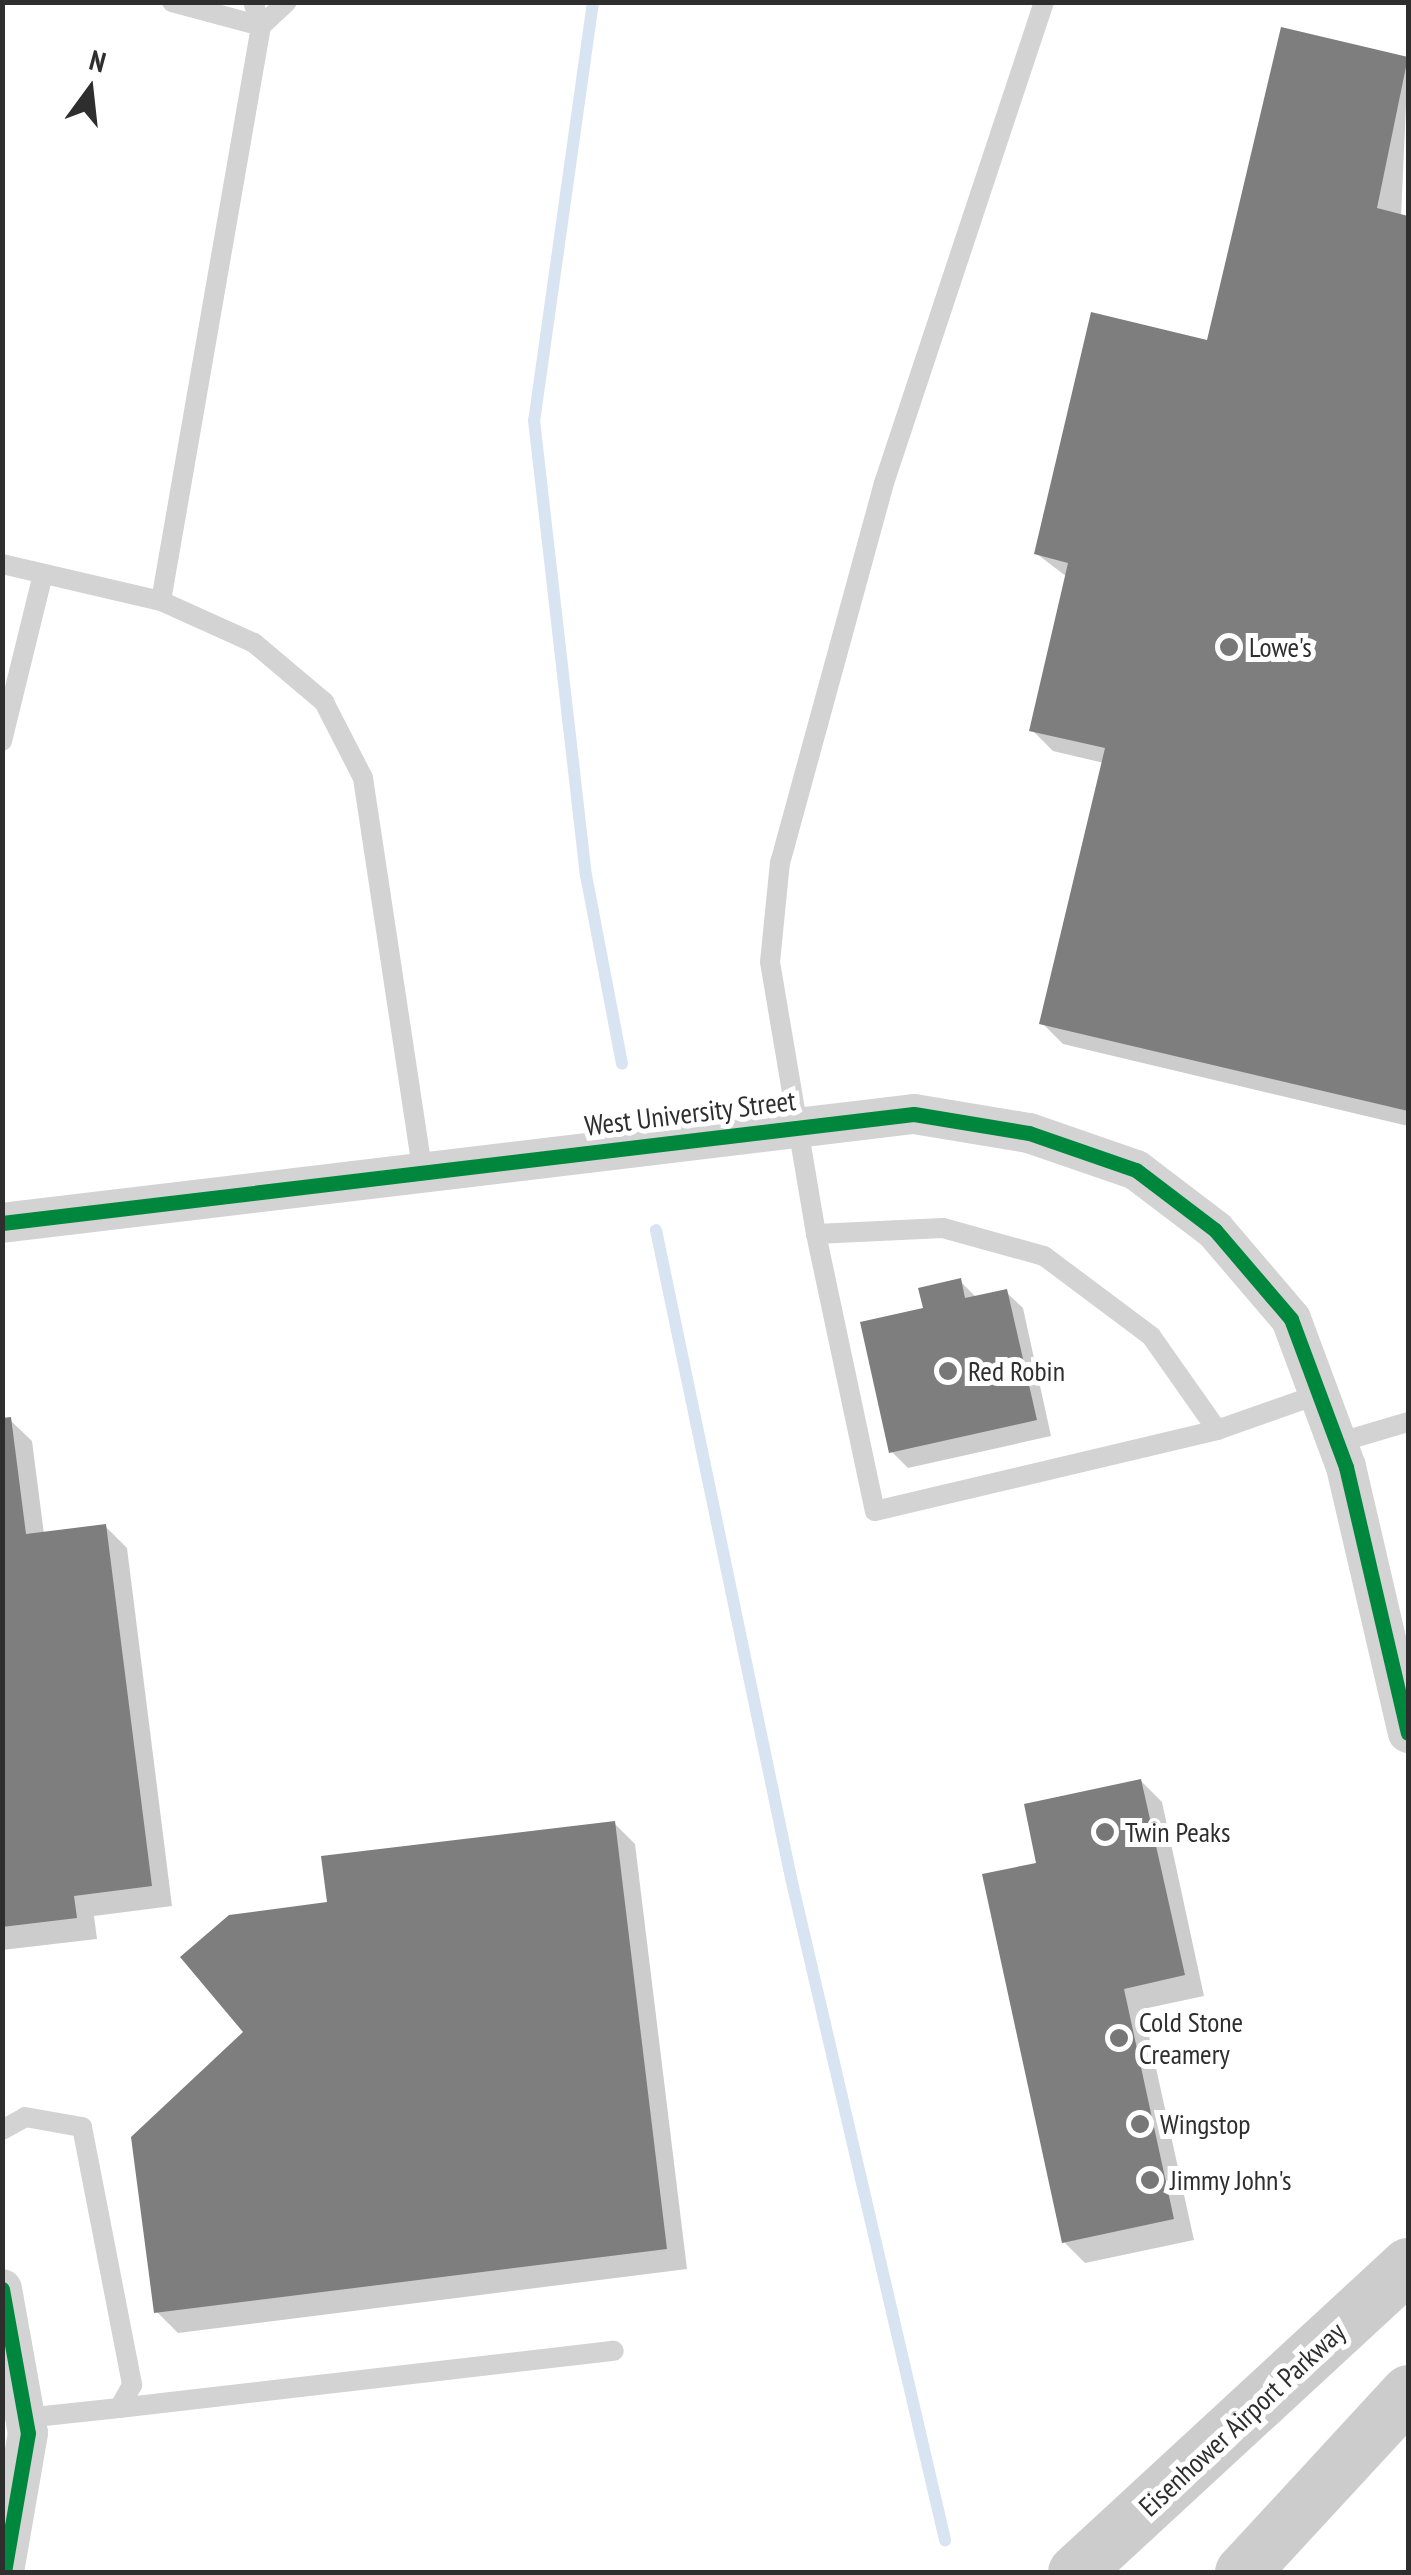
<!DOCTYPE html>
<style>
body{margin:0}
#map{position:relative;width:1411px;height:2575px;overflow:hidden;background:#fff;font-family:"PT Sans Narrow",sans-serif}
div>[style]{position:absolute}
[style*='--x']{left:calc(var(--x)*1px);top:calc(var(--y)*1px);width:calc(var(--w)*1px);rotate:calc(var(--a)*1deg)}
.shadow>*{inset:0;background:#0003}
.stream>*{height:12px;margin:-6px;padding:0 6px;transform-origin:6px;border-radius:6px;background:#d8e4f1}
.building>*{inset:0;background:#7e7e7e}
.lane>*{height:20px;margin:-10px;padding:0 10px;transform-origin:10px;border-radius:10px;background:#d3d3d3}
.street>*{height:40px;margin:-20px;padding:0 20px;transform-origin:20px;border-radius:20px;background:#d3d3d3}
.secondary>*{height:55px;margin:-27.5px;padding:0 27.5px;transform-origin:27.5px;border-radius:27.5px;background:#ccc}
.cycleway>*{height:15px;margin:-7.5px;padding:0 7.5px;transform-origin:7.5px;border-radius:7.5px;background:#00873e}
.dots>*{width:28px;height:28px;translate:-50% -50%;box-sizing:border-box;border:5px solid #fff;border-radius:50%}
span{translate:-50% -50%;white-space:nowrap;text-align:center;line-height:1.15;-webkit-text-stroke:10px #fff;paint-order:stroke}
.poi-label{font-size:28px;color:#2e2e2e}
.left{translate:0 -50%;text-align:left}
.street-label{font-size:28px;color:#2e2e2e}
.frame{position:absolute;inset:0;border:5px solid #2e2e2e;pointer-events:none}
.north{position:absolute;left:40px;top:40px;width:100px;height:100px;-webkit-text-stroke:8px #fff;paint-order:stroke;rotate:15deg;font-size:28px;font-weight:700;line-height:40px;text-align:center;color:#2e2e2e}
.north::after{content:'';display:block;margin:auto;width:35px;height:45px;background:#2e2e2e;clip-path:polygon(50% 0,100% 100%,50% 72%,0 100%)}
</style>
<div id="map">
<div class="shadow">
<div style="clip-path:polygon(1283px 30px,1408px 60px,1401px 217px,1408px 218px,1408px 1126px,1063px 1044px,1042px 1023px,1104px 763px,1053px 751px,1032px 730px,1067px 577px,1037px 554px,1209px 343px)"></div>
<div style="clip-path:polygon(960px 1281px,977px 1298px,1006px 1292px,1023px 1308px,1051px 1436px,908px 1468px,892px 1452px,926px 1310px)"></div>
<div style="clip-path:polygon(10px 1420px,32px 1441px,44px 1534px,106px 1527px,127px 1548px,172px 1906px,94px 1916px,97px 1939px,2px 1950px,2px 1421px)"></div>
<div style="clip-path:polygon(1141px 1781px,1162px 1802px,1204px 1996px,1143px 2009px,1194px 2240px,1085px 2263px,1064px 2242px,1039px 1864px)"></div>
<div style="clip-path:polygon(614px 1823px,635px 1844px,687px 2269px,178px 2333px,157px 2312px,247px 2032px,330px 1904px)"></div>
</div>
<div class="stream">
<div style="--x:593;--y:2;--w:422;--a:98"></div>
<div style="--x:534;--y:420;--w:458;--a:83.5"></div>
<div style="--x:586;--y:875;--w:192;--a:79.2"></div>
<div style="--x:656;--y:1230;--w:662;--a:78.23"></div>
<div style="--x:791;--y:1878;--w:680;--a:76.9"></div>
</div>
<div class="building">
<div style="clip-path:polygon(1281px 27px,1408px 57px,1377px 208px,1408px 216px,1408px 1111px,1039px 1024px,1105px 748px,1029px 731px,1068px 563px,1034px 554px,1091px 312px,1207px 340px)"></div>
<div style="clip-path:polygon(961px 1278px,965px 1298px,1007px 1289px,1037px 1420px,889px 1453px,860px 1322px,923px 1308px,918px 1288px)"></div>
<div style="clip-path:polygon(11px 1417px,26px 1534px,106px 1524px,152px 1886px,74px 1896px,77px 1918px,2px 1927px,2px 1418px)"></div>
<div style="clip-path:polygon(1141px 1779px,1185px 1975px,1124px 1989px,1174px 2219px,1062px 2243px,982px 1874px,1036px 1863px,1024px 1804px)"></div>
<div style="clip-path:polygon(615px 1821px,667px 2249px,154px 2313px,131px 2137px,243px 2032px,180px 1957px,229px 1915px,327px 1902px,321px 1856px)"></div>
</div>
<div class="lane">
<div style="--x:172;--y:2;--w:92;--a:15.1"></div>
<div style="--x:1044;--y:2;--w:507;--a:108.4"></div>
<div style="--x:884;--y:483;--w:393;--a:105.3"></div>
<div style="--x:780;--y:862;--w:100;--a:95.7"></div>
<div style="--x:770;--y:962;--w:276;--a:80.4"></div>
<div style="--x:816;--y:1234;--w:283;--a:78"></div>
<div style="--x:875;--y:1511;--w:351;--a:-13.3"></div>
<div style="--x:1217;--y:1430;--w:108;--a:-19.4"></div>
<div style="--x:261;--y:26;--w:35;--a:-43"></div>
<div style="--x:2;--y:564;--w:163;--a:13.1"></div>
<div style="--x:161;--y:601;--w:102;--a:24.3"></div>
<div style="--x:254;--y:643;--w:92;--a:40.1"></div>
<div style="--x:324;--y:702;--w:85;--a:62.8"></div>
<div style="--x:363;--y:778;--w:396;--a:81.4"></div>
<div style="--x:161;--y:601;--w:584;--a:-80.13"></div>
<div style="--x:261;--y:26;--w:25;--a:-108"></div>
<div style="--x:2;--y:741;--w:172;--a:-76.2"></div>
<div style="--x:816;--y:1234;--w:127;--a:-2.7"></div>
<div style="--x:943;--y:1228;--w:105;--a:15.5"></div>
<div style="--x:1044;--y:1256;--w:134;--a:36.8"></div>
<div style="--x:1151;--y:1336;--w:115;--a:54.9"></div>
<div style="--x:1337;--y:1443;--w:74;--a:-16.5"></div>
<div style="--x:2;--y:2130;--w:26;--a:-29"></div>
<div style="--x:25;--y:2117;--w:58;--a:10"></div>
<div style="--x:82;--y:2127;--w:263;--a:79"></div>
<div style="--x:132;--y:2385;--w:26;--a:119"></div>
<div style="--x:119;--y:2408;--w:94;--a:173.9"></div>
<div style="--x:119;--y:2408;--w:498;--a:-6.6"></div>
</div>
<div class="street">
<div style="--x:2;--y:1223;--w:918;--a:-6.82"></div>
<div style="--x:914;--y:1114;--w:117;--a:9.4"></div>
<div style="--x:1029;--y:1133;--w:113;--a:19.1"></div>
<div style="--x:1136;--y:1170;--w:99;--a:37.2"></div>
<div style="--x:1215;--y:1230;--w:117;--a:49.5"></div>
<div style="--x:1291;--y:1319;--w:158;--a:69.6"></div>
<div style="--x:1346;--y:1467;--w:273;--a:76.9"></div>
<div style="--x:2;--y:2289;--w:146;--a:79.8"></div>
<div style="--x:28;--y:2433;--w:141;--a:99.8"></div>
</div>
<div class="secondary">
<div style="--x:1075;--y:2572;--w:453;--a:-42.7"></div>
<div style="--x:1242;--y:2572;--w:245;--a:-47.3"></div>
</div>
<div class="cycleway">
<div style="--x:2;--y:1223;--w:918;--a:-6.82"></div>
<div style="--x:914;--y:1114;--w:117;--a:9.4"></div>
<div style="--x:1029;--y:1133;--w:113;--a:19.1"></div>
<div style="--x:1136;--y:1170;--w:99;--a:37.2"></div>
<div style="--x:1215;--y:1230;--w:117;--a:49.5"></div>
<div style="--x:1291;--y:1319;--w:158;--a:69.6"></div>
<div style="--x:1346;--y:1467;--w:273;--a:76.9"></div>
<div style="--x:2;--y:2289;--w:146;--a:79.8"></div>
<div style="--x:28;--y:2433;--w:141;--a:99.8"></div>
</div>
<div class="dots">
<div style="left:1229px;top:647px;background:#777"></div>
<div style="left:948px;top:1371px;background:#777"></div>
<div style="left:1105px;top:1832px;background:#777"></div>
<div style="left:1119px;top:2038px;background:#777"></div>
<div style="left:1140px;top:2124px;background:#777"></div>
<div style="left:1150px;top:2180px;background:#777"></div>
</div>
<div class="poi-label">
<span class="left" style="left:1249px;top:647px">Lowe's</span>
<span class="left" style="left:968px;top:1371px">Red Robin</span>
<span class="left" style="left:1125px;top:1832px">Twin Peaks</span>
<span class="left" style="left:1139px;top:2038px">Cold Stone<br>Creamery</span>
<span class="left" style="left:1160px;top:2124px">Wingstop</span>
<span class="left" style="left:1170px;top:2180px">Jimmy John's</span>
</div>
<div class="street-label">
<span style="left:690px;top:1113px;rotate:-7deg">West University Street</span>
<span style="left:1242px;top:2419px;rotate:-43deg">Eisenhower Airport Parkway</span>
</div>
<div class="frame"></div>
<div class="north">N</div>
</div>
